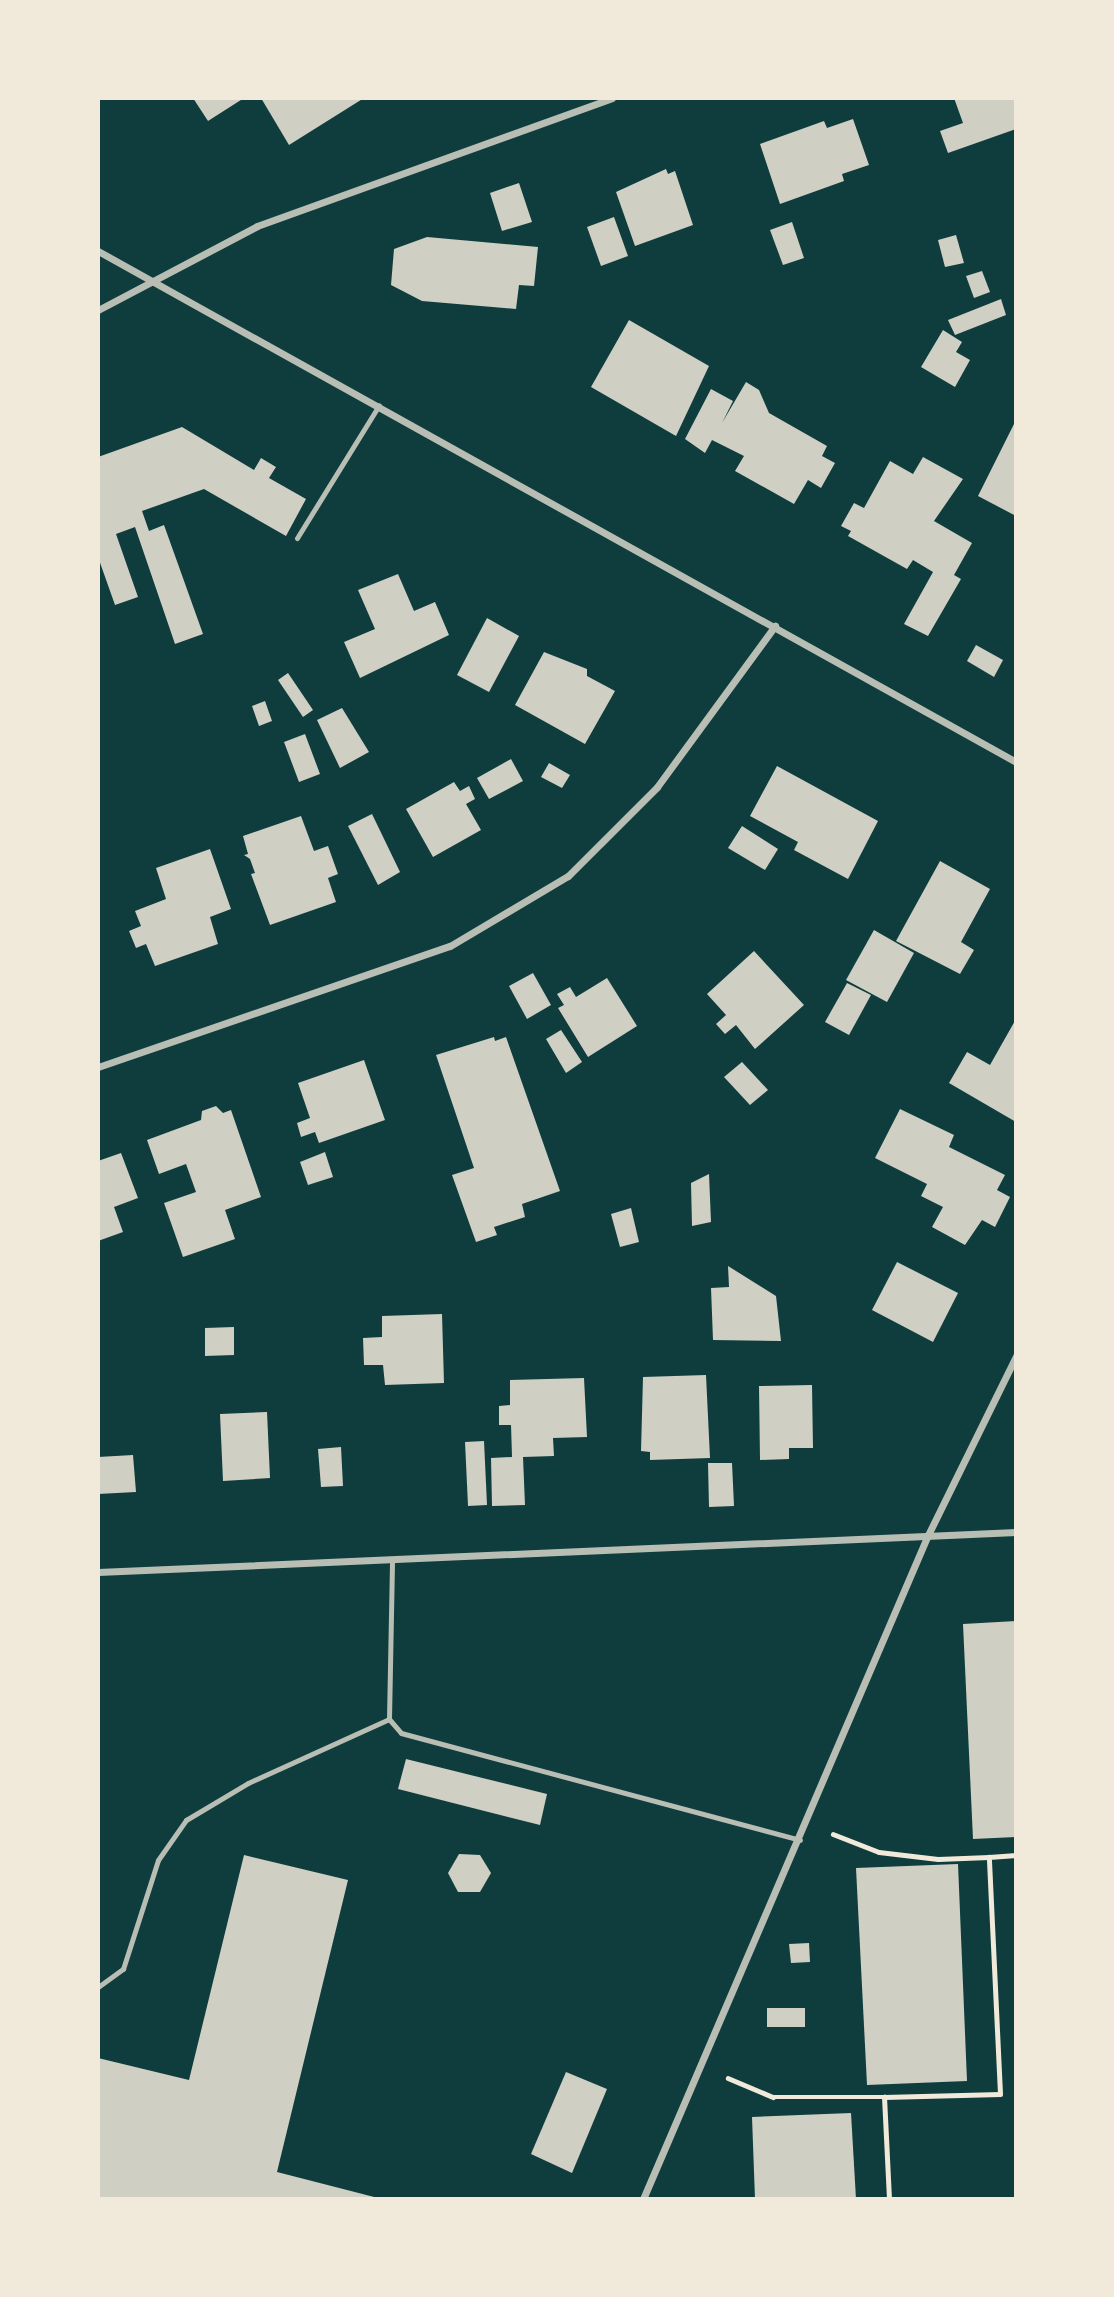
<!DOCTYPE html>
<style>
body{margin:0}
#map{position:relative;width:1114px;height:2297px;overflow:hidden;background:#0f3d3e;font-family:Lato,sans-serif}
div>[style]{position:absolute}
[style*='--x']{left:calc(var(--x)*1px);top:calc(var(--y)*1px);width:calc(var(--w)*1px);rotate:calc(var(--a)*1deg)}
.building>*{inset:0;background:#cfcfc3}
.path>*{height:4.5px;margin:-2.25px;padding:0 2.25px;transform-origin:2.25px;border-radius:2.25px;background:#f1e9da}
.service>*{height:5px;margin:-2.5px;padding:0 2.5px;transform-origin:2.5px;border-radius:2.5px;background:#b8beb3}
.minor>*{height:7px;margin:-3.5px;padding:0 3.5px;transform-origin:3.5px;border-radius:3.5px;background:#b8beb3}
span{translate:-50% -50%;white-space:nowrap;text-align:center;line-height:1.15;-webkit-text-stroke:7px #f1e9da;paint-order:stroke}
.frame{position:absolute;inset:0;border:100px solid #f1e9da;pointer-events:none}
</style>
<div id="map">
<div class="building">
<div style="clip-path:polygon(193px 98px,244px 98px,208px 121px)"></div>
<div style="clip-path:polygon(261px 98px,364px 98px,289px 145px)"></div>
<div style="clip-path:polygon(954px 98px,1016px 98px,1016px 129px,948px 153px,940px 131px,963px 123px)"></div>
<div style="clip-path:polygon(853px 119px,869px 165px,842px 174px,844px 181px,780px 204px,760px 144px,824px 121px,827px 128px)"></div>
<div style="clip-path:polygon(666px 169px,668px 174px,675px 171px,693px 225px,635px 246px,616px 192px)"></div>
<div style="clip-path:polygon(519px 183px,532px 222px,502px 231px,490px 193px)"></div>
<div style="clip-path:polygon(614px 217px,628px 256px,601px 266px,587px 227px)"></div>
<div style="clip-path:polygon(792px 222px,804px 258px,783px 265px,770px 230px)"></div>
<div style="clip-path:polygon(956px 235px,964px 263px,945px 267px,938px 240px)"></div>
<div style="clip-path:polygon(427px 237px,538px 247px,534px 286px,519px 285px,516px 309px,422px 301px,391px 285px,394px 249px)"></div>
<div style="clip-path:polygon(982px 271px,990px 292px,974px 298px,966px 276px)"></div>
<div style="clip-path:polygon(1001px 299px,1006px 315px,955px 335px,948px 320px)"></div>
<div style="clip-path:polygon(629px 320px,709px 366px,676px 436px,591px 387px)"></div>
<div style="clip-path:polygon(943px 330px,962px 342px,956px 352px,970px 360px,955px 387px,921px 367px)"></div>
<div style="clip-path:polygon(746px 382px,759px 390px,769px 413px,827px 446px,822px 456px,835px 463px,821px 488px,808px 480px,794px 504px,735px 471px,744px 456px,712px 440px,705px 453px,685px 439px,711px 389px,733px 401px,722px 423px)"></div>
<div style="clip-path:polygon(1016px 420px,1016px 516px,978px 496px)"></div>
<div style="clip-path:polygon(182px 427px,254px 470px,261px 458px,276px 467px,269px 478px,306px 499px,286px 536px,204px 489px,142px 511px,149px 531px,164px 525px,203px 634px,175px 644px,135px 527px,116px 534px,138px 597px,115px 605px,98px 557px,98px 457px)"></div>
<div style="clip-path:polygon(923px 457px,963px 479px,934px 521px,972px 543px,954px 575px,961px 579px,928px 636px,904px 624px,933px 572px,913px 560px,907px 569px,848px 536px,851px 531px,841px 526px,854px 503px,864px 508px,890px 461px,913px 474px)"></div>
<div style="clip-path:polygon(398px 574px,414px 611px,435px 602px,449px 635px,360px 678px,344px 642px,375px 629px,358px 590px)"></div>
<div style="clip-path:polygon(487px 618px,519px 636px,489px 692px,457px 675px)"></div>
<div style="clip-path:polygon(976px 645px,1003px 660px,994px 677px,967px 661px)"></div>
<div style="clip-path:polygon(544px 652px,587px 669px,587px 676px,615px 691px,585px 744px,515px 705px)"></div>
<div style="clip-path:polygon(288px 673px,313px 710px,303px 717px,278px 680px)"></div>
<div style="clip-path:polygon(265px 701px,272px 721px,259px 726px,252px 706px)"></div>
<div style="clip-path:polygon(342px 708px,369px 752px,340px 768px,317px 720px)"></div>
<div style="clip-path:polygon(305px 734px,320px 774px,299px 782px,284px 742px)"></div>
<div style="clip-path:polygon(511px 759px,523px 781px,489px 799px,477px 778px)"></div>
<div style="clip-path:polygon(549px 763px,570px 775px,562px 788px,541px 777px)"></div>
<div style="clip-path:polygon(777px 766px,878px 821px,848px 879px,794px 850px,798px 842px,750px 816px)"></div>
<div style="clip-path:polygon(454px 782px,460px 791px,469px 786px,475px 799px,466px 804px,481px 830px,433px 857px,406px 809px)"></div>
<div style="clip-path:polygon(372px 814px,400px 872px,378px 885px,348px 826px)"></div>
<div style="clip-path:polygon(301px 816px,314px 851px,328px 846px,338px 874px,328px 878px,336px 902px,270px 925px,251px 874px,255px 873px,250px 859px,244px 855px,248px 854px,243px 836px)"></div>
<div style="clip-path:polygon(742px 826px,778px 849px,765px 870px,728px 848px)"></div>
<div style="clip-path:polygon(210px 849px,231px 909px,210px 917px,218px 944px,155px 966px,146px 944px,136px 948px,129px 931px,141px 926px,135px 911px,166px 899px,156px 868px)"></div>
<div style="clip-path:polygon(940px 861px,990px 889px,961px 942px,974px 950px,960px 974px,896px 941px)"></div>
<div style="clip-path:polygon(874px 930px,914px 953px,887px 1002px,846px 980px)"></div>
<div style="clip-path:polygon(754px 951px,804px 1005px,755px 1049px,736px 1025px,725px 1034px,716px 1024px,726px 1015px,707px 994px)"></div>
<div style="clip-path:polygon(533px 973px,551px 1005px,527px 1019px,509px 986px)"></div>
<div style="clip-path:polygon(607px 978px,637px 1026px,588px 1057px,558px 1008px,564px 1005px,557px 994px,570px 987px,576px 997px)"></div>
<div style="clip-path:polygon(847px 983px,871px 995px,849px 1035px,825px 1022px)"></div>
<div style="clip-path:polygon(1016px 1019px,1016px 1122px,949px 1083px,967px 1052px,990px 1065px)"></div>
<div style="clip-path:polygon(561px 1030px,582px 1062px,566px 1073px,546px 1039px)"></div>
<div style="clip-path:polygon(494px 1037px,495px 1041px,506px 1037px,560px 1191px,522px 1204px,525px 1217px,494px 1227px,497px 1235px,476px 1242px,452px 1175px,474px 1168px,436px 1055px)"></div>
<div style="clip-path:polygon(364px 1060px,385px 1120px,319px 1143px,315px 1132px,301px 1137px,297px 1123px,310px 1118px,298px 1083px)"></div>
<div style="clip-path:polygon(742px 1062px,768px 1090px,750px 1105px,724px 1077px)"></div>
<div style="clip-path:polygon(216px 1106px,223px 1113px,231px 1110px,261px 1197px,225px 1210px,235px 1239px,183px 1257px,164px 1203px,196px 1192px,186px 1164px,159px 1174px,147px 1140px,201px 1120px,202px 1111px)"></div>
<div style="clip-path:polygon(900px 1109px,954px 1135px,949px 1147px,1005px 1175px,997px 1190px,1010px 1197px,995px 1227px,982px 1220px,965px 1245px,932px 1227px,943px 1207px,921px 1196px,927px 1184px,875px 1158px)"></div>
<div style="clip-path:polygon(325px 1152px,333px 1177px,308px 1185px,300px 1162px)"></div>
<div style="clip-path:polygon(121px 1153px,138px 1198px,114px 1207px,123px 1232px,98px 1241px,98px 1161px)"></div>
<div style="clip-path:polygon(709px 1174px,711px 1222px,692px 1226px,691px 1183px)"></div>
<div style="clip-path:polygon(631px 1208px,639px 1242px,620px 1247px,611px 1214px)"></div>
<div style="clip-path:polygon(897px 1262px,958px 1293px,933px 1342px,872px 1310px)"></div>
<div style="clip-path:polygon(728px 1266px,776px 1296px,781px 1341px,713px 1340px,711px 1288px,729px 1287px)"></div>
<div style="clip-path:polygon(442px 1314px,444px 1383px,385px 1385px,383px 1365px,364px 1365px,363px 1338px,382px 1337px,382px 1316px)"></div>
<div style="clip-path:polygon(234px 1327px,234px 1355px,205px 1356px,205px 1328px)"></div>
<div style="clip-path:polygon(706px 1375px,710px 1458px,650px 1460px,650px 1452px,641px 1451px,643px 1377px)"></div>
<div style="clip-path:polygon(584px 1378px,587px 1437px,553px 1438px,554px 1456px,523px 1457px,525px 1505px,492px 1506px,491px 1458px,512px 1457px,511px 1425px,499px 1425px,499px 1406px,510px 1405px,510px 1380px)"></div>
<div style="clip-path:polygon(812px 1385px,813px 1448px,789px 1448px,789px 1459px,760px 1460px,759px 1386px)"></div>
<div style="clip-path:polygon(267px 1412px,270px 1478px,223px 1481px,220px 1414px)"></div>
<div style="clip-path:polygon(484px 1441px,487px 1505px,468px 1506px,465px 1442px)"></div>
<div style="clip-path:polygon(341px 1447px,343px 1486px,321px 1487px,318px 1449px)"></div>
<div style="clip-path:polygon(133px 1455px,136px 1492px,98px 1494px,98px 1457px)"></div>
<div style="clip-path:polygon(708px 1463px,732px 1463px,734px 1506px,709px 1507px)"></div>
<div style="clip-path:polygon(1016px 1621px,1016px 1837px,973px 1839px,963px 1624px)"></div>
<div style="clip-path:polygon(406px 1759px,547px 1794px,540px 1825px,398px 1789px)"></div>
<div style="clip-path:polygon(459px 1854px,480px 1855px,491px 1873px,480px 1892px,458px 1892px,448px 1873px)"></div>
<div style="clip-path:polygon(244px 1855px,348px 1880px,277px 2172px,382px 2199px,98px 2199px,98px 2058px,189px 2080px)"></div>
<div style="clip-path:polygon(958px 1864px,967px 2081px,867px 2085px,856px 1868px)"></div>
<div style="clip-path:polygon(809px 1943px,810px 1962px,791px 1963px,789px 1944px)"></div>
<div style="clip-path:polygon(767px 2008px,805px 2008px,805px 2027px,767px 2027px)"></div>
<div style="clip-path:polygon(566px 2072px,607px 2089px,572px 2173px,531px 2154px)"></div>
<div style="clip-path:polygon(851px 2113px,856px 2199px,755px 2199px,752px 2117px)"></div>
</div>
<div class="path">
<div style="--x:833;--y:1834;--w:49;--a:21.4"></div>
<div style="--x:879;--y:1852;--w:59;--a:6.8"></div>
<div style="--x:938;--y:1859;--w:51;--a:-2.2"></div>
<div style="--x:728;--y:2078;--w:49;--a:22.9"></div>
<div style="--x:773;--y:2097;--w:111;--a:0"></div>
<div style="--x:889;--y:2199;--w:102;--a:-92.8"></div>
<div style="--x:884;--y:2097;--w:116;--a:-1.5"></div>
<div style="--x:1000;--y:2094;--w:237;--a:-92.7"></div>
<div style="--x:989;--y:1857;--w:27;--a:-4"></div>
</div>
<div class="service">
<div style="--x:297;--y:538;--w:156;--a:-58.3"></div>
<div style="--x:389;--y:1719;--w:18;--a:49"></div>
<div style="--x:401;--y:1733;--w:413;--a:15"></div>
<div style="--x:98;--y:1987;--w:31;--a:-36"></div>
<div style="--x:123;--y:1969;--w:114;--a:-72.2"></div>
<div style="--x:158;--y:1860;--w:49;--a:-55"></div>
<div style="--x:186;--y:1820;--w:72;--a:-30.8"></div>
<div style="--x:248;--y:1783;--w:155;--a:-24.4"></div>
<div style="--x:389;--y:1719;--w:159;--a:-88.9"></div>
</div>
<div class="minor">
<div style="--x:98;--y:251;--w:1051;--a:29.1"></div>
<div style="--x:98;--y:310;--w:180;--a:-27.8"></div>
<div style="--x:257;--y:226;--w:377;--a:-19.8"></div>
<div style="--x:98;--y:1067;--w:372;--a:-19"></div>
<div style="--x:450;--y:946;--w:137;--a:-30.7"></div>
<div style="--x:568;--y:876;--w:126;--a:-45"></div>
<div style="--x:657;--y:787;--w:200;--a:-53.8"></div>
<div style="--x:98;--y:1572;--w:919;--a:-2.49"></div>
<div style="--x:643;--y:2199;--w:720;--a:-66.78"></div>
<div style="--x:927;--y:1537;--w:202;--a:-63.8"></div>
</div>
<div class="frame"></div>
</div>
